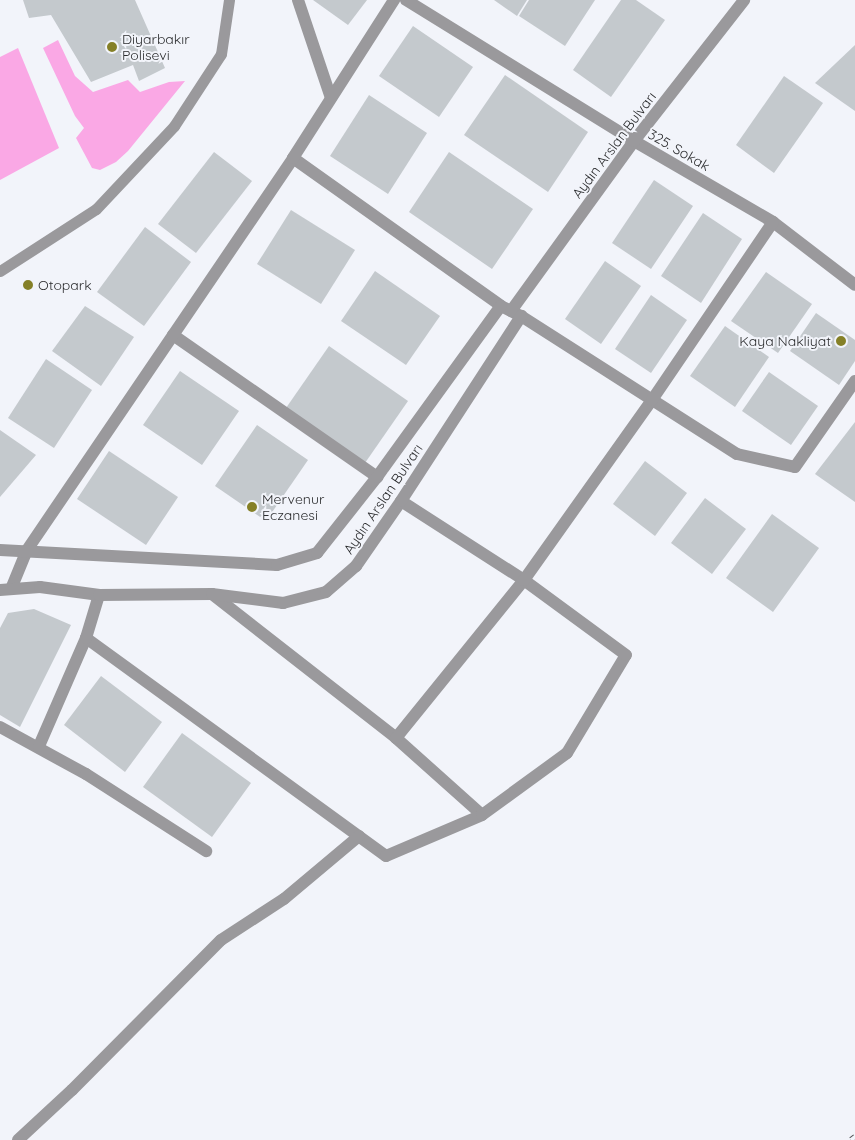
<!DOCTYPE html>
<meta charset="utf-8">
<style>
body{margin:0}
#map{position:relative;width:855px;height:1140px;overflow:hidden;background:#f2f4fa;font-family:Quicksand,sans-serif}
div>[style]{position:absolute}
[style*='--x']{left:calc(var(--x)*1px);top:calc(var(--y)*1px);width:calc(var(--w)*1px);rotate:calc(var(--a)*1deg)}
.green>*{inset:0;background:#faa8e5}
.building>*{inset:0;background:#c4c9cd}
.service>*{height:11px;margin:-5.5px;padding:0 5.5px;transform-origin:5.5px;border-radius:5.5px;background:#9a999c}
.minor>*{height:12px;margin:-6px;padding:0 6px;transform-origin:6px;border-radius:6px;background:#9a999c}
.tertiary>*{height:12px;margin:-6px;padding:0 6px;transform-origin:6px;border-radius:6px;background:#9a999c}
.rail>*{height:5.5px;margin-top:-2.75px;transform-origin:0;background:repeating-linear-gradient(90deg,#f2f4fa 0 11px,#4e5052 0 22px);box-sizing:border-box;border-block:1px solid #4e5052}
.dots>*{width:14px;height:14px;translate:-50% -50%;box-sizing:border-box;border:2px solid #f2f4fa;border-radius:50%}
span{translate:-50% -50%;white-space:nowrap;text-align:center;line-height:1.15;-webkit-text-stroke:4px #f2f4fa;paint-order:stroke}
.poi-label{font-size:14px;color:#2c2d2f}
.left{translate:0 -50%;text-align:left}
.right{translate:-100% -50%;text-align:right}
.street-label{font-size:14px;color:#2c2d2f}
</style>
<div id="map">
<div class="green">
<div style="clip-path:polygon(58px 40px,75px 76px,93px 92px,128px 80px,140px 92px,169px 82px,185px 81px,128px 151px,116px 162px,100px 170px,92px 168px,76px 138px,84px 128px,75px 116px,43px 48px)"></div>
<div style="clip-path:polygon(18px 48px,59px 148px,0 180px,0 57px)"></div>
</div>
<div class="building">
<div style="clip-path:polygon(23px 0,135px 0,165px 68px,139px 81px,133px 65px,91px 82px,51px 15px,29px 18px)"></div>
<div style="clip-path:polygon(313px 0,367px 0,348px 25px)"></div>
<div style="clip-path:polygon(494px 0,527px 0,517px 16px)"></div>
<div style="clip-path:polygon(529px 0,595px 0,565px 46px,519px 16px)"></div>
<div style="clip-path:polygon(621px 0,636px 0,665px 20px,611px 97px,573px 70px)"></div>
<div style="clip-path:polygon(413px 26px,473px 67px,439px 117px,379px 76px)"></div>
<div style="clip-path:polygon(855px 45px,855px 111px,815px 83px)"></div>
<div style="clip-path:polygon(505px 75px,588px 132px,548px 192px,464px 135px)"></div>
<div style="clip-path:polygon(784px 76px,823px 103px,774px 173px,736px 145px)"></div>
<div style="clip-path:polygon(369px 95px,427px 133px,388px 194px,330px 156px)"></div>
<div style="clip-path:polygon(214px 152px,252px 181px,196px 253px,158px 224px)"></div>
<div style="clip-path:polygon(449px 152px,533px 209px,492px 269px,409px 212px)"></div>
<div style="clip-path:polygon(654px 180px,693px 206px,651px 269px,612px 243px)"></div>
<div style="clip-path:polygon(291px 210px,355px 250px,321px 304px,257px 264px)"></div>
<div style="clip-path:polygon(703px 213px,742px 239px,701px 303px,661px 276px)"></div>
<div style="clip-path:polygon(145px 227px,191px 262px,144px 326px,97px 292px)"></div>
<div style="clip-path:polygon(605px 261px,641px 286px,601px 344px,565px 319px)"></div>
<div style="clip-path:polygon(375px 271px,440px 316px,406px 365px,341px 321px)"></div>
<div style="clip-path:polygon(766px 272px,812px 304px,778px 353px,731px 321px)"></div>
<div style="clip-path:polygon(651px 295px,687px 320px,651px 373px,615px 349px)"></div>
<div style="clip-path:polygon(85px 306px,134px 337px,101px 386px,52px 351px)"></div>
<div style="clip-path:polygon(816px 313px,855px 340px,855px 361px,839px 385px,790px 351px)"></div>
<div style="clip-path:polygon(725px 326px,769px 357px,735px 407px,690px 376px)"></div>
<div style="clip-path:polygon(329px 346px,408px 401px,365px 463px,286px 408px)"></div>
<div style="clip-path:polygon(46px 359px,92px 390px,54px 448px,8px 418px)"></div>
<div style="clip-path:polygon(180px 371px,239px 411px,202px 465px,143px 425px)"></div>
<div style="clip-path:polygon(769px 372px,818px 406px,791px 445px,742px 411px)"></div>
<div style="clip-path:polygon(855px 422px,855px 502px,815px 474px)"></div>
<div style="clip-path:polygon(257px 425px,308px 460px,266px 521px,215px 486px)"></div>
<div style="clip-path:polygon(0 430px,36px 455px,0 497px)"></div>
<div style="clip-path:polygon(109px 451px,178px 497px,146px 545px,77px 499px)"></div>
<div style="clip-path:polygon(645px 461px,687px 493px,655px 536px,613px 504px)"></div>
<div style="clip-path:polygon(705px 498px,746px 529px,712px 574px,671px 543px)"></div>
<div style="clip-path:polygon(772px 514px,819px 548px,773px 612px,726px 578px)"></div>
<div style="clip-path:polygon(34px 609px,71px 625px,20px 727px,0 715px,0 628px,8px 613px)"></div>
<div style="clip-path:polygon(101px 676px,162px 722px,125px 772px,64px 725px)"></div>
<div style="clip-path:polygon(182px 733px,251px 783px,212px 837px,143px 787px)"></div>
</div>
<div class="service">
<div style="--x:0;--y:271;--w:114;--a:-32.9"></div>
<div style="--x:96;--y:209;--w:114;--a:-46.8"></div>
<div style="--x:174;--y:126;--w:86;--a:-56.9"></div>
<div style="--x:221;--y:54;--w:55;--a:-81.6"></div>
</div>
<div class="minor">
<div style="--x:298;--y:0;--w:103;--a:71.4"></div>
<div style="--x:406;--y:0;--w:268;--a:31.7"></div>
<div style="--x:634;--y:141;--w:161;--a:30.2"></div>
<div style="--x:773;--y:222;--w:103;--a:37.5"></div>
<div style="--x:293;--y:158;--w:255;--a:35.4"></div>
<div style="--x:501;--y:306;--w:22;--a:27"></div>
<div style="--x:521;--y:316;--w:256;--a:32.6"></div>
<div style="--x:737;--y:454;--w:59;--a:12.6"></div>
<div style="--x:795;--y:467;--w:105;--a:-55.1"></div>
<div style="--x:173;--y:335;--w:249;--a:34.8"></div>
<div style="--x:11;--y:589;--w:42;--a:-67.7"></div>
<div style="--x:27;--y:550;--w:474;--a:-55.8"></div>
<div style="--x:293;--y:158;--w:188;--a:-57.4"></div>
<div style="--x:212;--y:594;--w:234;--a:38"></div>
<div style="--x:396;--y:738;--w:115;--a:41.8"></div>
<div style="--x:86;--y:638;--w:371;--a:36"></div>
<div style="--x:386;--y:856;--w:104;--a:-23.1"></div>
<div style="--x:482;--y:815;--w:105;--a:-36.1"></div>
<div style="--x:567;--y:753;--w:114;--a:-59"></div>
<div style="--x:626;--y:655;--w:127;--a:-143.7"></div>
<div style="--x:524;--y:580;--w:146;--a:-147.3"></div>
<div style="--x:0;--y:727;--w:98;--a:28.7"></div>
<div style="--x:86;--y:774;--w:143;--a:32.7"></div>
<div style="--x:396;--y:738;--w:203;--a:-51"></div>
<div style="--x:524;--y:580;--w:221;--a:-54.6"></div>
<div style="--x:652;--y:400;--w:215;--a:-55.8"></div>
<div style="--x:39;--y:746;--w:118;--a:-66.5"></div>
<div style="--x:86;--y:638;--w:45;--a:-73.2"></div>
<div style="--x:18;--y:1140;--w:74;--a:-42.8"></div>
<div style="--x:72;--y:1090;--w:211;--a:-45.2"></div>
<div style="--x:221;--y:940;--w:75;--a:-33.1"></div>
<div style="--x:284;--y:899;--w:98;--a:-40"></div>
</div>
<div class="tertiary">
<div style="--x:511;--y:311;--w:210;--a:-54.1"></div>
<div style="--x:634;--y:141;--w:179;--a:-52"></div>
<div style="--x:0;--y:550;--w:277;--a:3.1"></div>
<div style="--x:277;--y:565;--w:42;--a:-16.7"></div>
<div style="--x:317;--y:553;--w:97;--a:-51.7"></div>
<div style="--x:377;--y:477;--w:211;--a:-54.1"></div>
<div style="--x:0;--y:590;--w:40;--a:-4.3"></div>
<div style="--x:40;--y:587;--w:60;--a:7.7"></div>
<div style="--x:99;--y:595;--w:113;--a:-0.5"></div>
<div style="--x:212;--y:594;--w:72;--a:7.2"></div>
<div style="--x:283;--y:603;--w:44;--a:-14.3"></div>
<div style="--x:326;--y:592;--w:40;--a:-41"></div>
<div style="--x:356;--y:566;--w:79;--a:-55.3"></div>
<div style="--x:401;--y:501;--w:221;--a:-57"></div>
</div>
<div class="rail">
<div style="--x:851;--y:1140;--w:5;--a:-37"></div>
</div>
<div class="dots">
<div style="left:112px;top:47px;background:#858027"></div>
<div style="left:28px;top:285px;background:#858027"></div>
<div style="left:841px;top:341px;background:#858027"></div>
<div style="left:252px;top:507px;background:#858027"></div>
</div>
<div class="poi-label">
<span class="left" style="left:122px;top:47px">Diyarbakır<br>Polisevi</span>
<span class="left" style="left:38px;top:285px">Otopark</span>
<span class="right" style="left:831px;top:341px">Kaya Nakliyat</span>
<span class="left" style="left:262px;top:507px">Mervenur<br>Eczanesi</span>
</div>
<div class="street-label">
<span style="left:614px;top:145px;rotate:-53deg">Aydın Arslan Bulvarı</span>
<span style="left:679px;top:150px;rotate:30deg">325. Sokak</span>
<span style="left:383px;top:499px;rotate:-56deg">Aydın Arslan Bulvarı</span>
</div>
</div>
